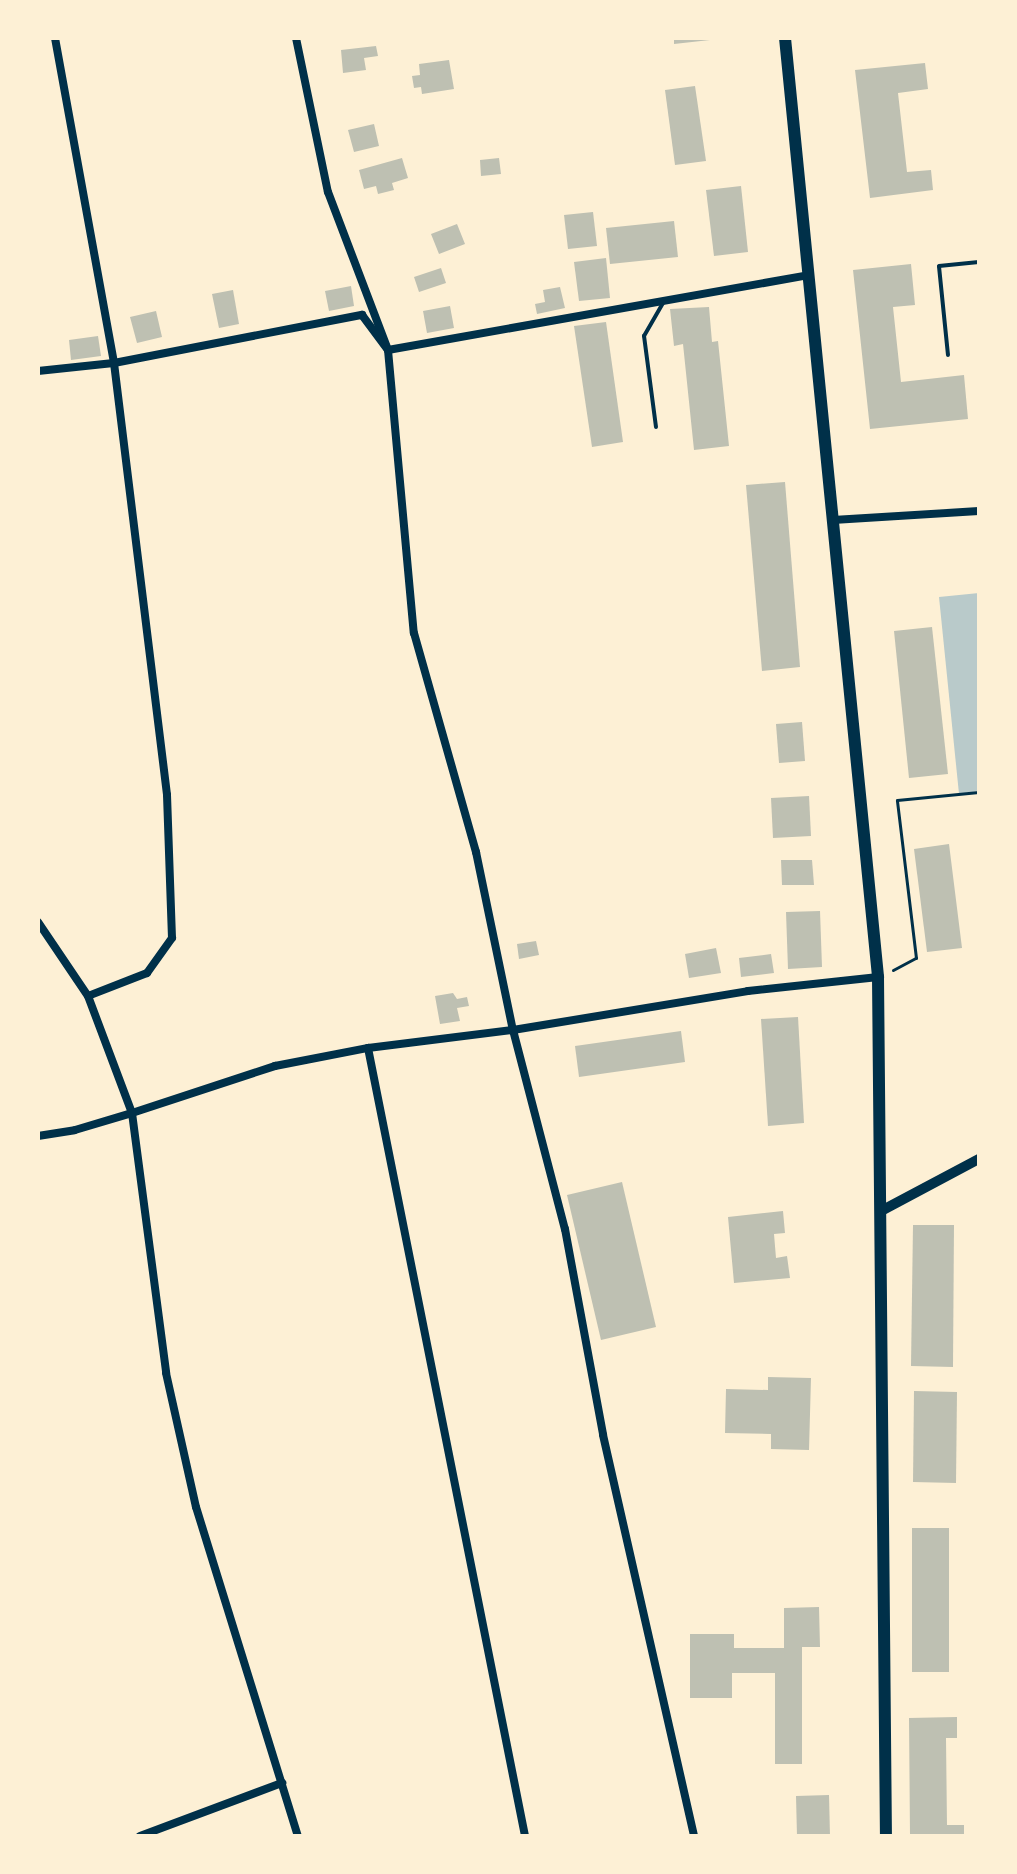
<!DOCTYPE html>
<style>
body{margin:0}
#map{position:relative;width:1017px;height:1874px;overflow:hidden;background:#fdf0d5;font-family:Ubuntu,sans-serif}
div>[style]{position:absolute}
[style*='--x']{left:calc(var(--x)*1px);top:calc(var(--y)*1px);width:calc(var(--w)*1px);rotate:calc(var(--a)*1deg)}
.green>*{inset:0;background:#b9caca}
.building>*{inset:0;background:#bec0b2}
.path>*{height:3px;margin:-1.5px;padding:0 1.5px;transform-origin:1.5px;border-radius:1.5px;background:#003049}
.service>*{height:4px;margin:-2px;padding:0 2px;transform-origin:2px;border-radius:2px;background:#003049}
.minor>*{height:8px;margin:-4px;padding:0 4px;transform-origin:4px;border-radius:4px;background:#003049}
.tertiary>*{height:10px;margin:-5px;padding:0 5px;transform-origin:5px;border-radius:5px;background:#003049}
.secondary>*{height:12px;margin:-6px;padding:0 6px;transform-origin:6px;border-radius:6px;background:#003049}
span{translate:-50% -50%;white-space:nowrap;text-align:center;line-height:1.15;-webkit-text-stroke:6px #fdf0d5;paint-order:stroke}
.frame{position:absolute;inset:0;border:40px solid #fdf0d5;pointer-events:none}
</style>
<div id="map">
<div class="green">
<div style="clip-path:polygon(979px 593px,979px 791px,959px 794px,939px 597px)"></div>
</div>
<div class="building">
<div style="clip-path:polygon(674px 38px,710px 38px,710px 40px,674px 44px)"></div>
<div style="clip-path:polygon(376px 46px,378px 56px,364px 58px,366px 70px,343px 73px,341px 50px)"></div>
<div style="clip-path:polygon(449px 60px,454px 89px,422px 94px,421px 87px,414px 88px,412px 76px,420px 75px,419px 64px)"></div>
<div style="clip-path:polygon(925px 63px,928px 89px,898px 93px,907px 172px,931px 170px,933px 190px,870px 198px,855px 70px)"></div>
<div style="clip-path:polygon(695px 86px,706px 161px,675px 165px,665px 90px)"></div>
<div style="clip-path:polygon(374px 124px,379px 146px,354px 152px,348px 130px)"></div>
<div style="clip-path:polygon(402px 158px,408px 178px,392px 183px,394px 190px,378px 194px,376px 186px,364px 189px,359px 170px)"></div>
<div style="clip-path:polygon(499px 158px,501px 174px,481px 176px,480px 160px)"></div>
<div style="clip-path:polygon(741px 186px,748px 252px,714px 256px,706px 190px)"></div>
<div style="clip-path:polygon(593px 212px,597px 246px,568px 249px,564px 215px)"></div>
<div style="clip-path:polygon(674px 221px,678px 257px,610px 264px,606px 228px)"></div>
<div style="clip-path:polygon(457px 224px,465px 244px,439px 254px,431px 234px)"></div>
<div style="clip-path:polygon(606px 258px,610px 298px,579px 301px,574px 262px)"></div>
<div style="clip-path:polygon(911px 264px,915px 305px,893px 307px,901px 382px,964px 375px,968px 419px,870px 429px,853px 270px)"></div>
<div style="clip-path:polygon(441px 268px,446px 283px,419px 292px,414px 277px)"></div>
<div style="clip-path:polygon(351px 286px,354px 306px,329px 311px,325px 291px)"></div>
<div style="clip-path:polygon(560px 287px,565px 308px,537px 314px,535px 304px,545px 302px,543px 290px)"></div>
<div style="clip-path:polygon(233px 290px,239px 324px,219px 328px,212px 294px)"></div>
<div style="clip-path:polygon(450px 306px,454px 328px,427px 333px,423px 311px)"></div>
<div style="clip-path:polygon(709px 307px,712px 342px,718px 341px,729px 446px,694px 450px,683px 344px,674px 346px,670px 309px)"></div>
<div style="clip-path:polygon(156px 311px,162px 337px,137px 343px,130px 317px)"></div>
<div style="clip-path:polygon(606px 322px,623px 442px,592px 447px,574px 326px)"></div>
<div style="clip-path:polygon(98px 336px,101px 356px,71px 360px,69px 340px)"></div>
<div style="clip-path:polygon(785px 482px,800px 667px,762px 671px,746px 485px)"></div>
<div style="clip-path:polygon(932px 627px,948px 774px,909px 778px,894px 631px)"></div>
<div style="clip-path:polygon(802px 722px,805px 761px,779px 763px,776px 724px)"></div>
<div style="clip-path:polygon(809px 796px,811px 836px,773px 838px,771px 798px)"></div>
<div style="clip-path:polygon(949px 844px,962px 948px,927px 952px,914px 849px)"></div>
<div style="clip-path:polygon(781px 860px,812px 860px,814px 885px,782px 885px)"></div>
<div style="clip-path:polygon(820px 911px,822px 967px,788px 969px,786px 912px)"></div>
<div style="clip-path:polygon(536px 941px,539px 955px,519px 959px,517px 944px)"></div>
<div style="clip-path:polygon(716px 948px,721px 973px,689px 978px,685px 954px)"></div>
<div style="clip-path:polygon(771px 954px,774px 973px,741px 977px,739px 958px)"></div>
<div style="clip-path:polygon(453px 993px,457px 999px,467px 997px,469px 1006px,457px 1008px,460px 1021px,440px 1024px,435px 996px)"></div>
<div style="clip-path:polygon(798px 1017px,804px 1123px,768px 1126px,761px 1019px)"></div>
<div style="clip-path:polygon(681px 1031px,685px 1062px,579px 1077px,575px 1046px)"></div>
<div style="clip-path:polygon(622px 1182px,656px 1327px,601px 1340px,567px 1195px)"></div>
<div style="clip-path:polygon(783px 1211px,785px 1233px,774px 1234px,776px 1258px,787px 1256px,790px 1278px,734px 1283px,728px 1217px)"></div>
<div style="clip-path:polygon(913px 1225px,954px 1225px,953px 1367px,911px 1366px)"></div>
<div style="clip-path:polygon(768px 1377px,811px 1378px,809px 1450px,771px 1449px,771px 1434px,725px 1433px,726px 1389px,768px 1390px)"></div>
<div style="clip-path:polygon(914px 1391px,957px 1392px,956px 1483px,913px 1482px)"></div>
<div style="clip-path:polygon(912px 1528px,949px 1528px,949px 1672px,912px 1672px)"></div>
<div style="clip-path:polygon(819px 1607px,820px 1647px,802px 1647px,802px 1764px,775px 1764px,775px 1673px,732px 1673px,732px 1698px,690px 1698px,690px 1634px,734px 1634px,734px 1648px,784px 1648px,784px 1608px)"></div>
<div style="clip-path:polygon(957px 1717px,957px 1738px,946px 1738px,947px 1825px,964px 1825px,964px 1836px,910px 1836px,909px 1718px)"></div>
<div style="clip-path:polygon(829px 1795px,830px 1836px,797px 1836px,796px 1796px)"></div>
</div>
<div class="path">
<div style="--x:893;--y:970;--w:26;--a:-28"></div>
<div style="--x:916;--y:958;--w:159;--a:-96.9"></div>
<div style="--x:897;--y:800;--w:82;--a:-5.6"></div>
</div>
<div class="service">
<div style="--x:948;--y:355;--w:89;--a:-95.8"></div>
<div style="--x:939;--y:266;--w:40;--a:-5.7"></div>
<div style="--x:656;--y:427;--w:92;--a:-97.5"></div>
<div style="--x:644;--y:336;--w:38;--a:-60"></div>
</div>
<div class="minor">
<div style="--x:55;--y:38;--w:330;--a:79.7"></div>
<div style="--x:114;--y:363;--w:435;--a:83"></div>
<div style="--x:167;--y:795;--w:143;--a:88"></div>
<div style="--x:172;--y:938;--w:43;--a:125.5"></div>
<div style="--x:147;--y:973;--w:63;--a:158.7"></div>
<div style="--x:296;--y:38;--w:157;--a:78.3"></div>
<div style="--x:328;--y:192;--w:169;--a:69.2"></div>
<div style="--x:388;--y:350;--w:284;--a:84.8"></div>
<div style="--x:414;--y:633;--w:228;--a:74.2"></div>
<div style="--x:476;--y:852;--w:182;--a:78.3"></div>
<div style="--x:513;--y:1030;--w:206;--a:75.4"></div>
<div style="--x:565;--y:1229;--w:209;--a:79.5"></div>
<div style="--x:603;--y:1435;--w:411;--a:77.2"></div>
<div style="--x:38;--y:371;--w:76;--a:-6"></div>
<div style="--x:114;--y:363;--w:253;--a:-11"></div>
<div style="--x:362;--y:315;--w:44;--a:53.4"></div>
<div style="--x:388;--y:350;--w:427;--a:-10.1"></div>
<div style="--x:833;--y:520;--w:146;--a:-3.5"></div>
<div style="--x:38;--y:922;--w:89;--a:56"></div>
<div style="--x:88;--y:996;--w:125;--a:69.4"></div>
<div style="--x:132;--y:1113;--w:262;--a:82.5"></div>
<div style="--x:166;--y:1373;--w:137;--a:77.4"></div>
<div style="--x:196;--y:1507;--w:344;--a:72.8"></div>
<div style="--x:368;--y:1048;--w:803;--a:78.73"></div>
<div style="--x:38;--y:1136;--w:37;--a:-9"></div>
<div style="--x:75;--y:1130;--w:59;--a:-16.6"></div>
<div style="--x:132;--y:1113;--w:151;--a:-18.2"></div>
<div style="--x:275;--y:1066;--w:95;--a:-11"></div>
<div style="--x:368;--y:1048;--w:146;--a:-7.1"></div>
<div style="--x:513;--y:1030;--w:238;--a:-9.4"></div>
<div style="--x:748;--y:991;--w:131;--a:-6.1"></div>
<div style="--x:140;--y:1836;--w:152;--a:-20.5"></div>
</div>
<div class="tertiary">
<div style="--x:881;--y:1211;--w:111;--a:-28"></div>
</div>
<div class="secondary">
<div style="--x:785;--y:38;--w:944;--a:84.34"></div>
<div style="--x:878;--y:977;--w:859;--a:89.47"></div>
</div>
<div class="frame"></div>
</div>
